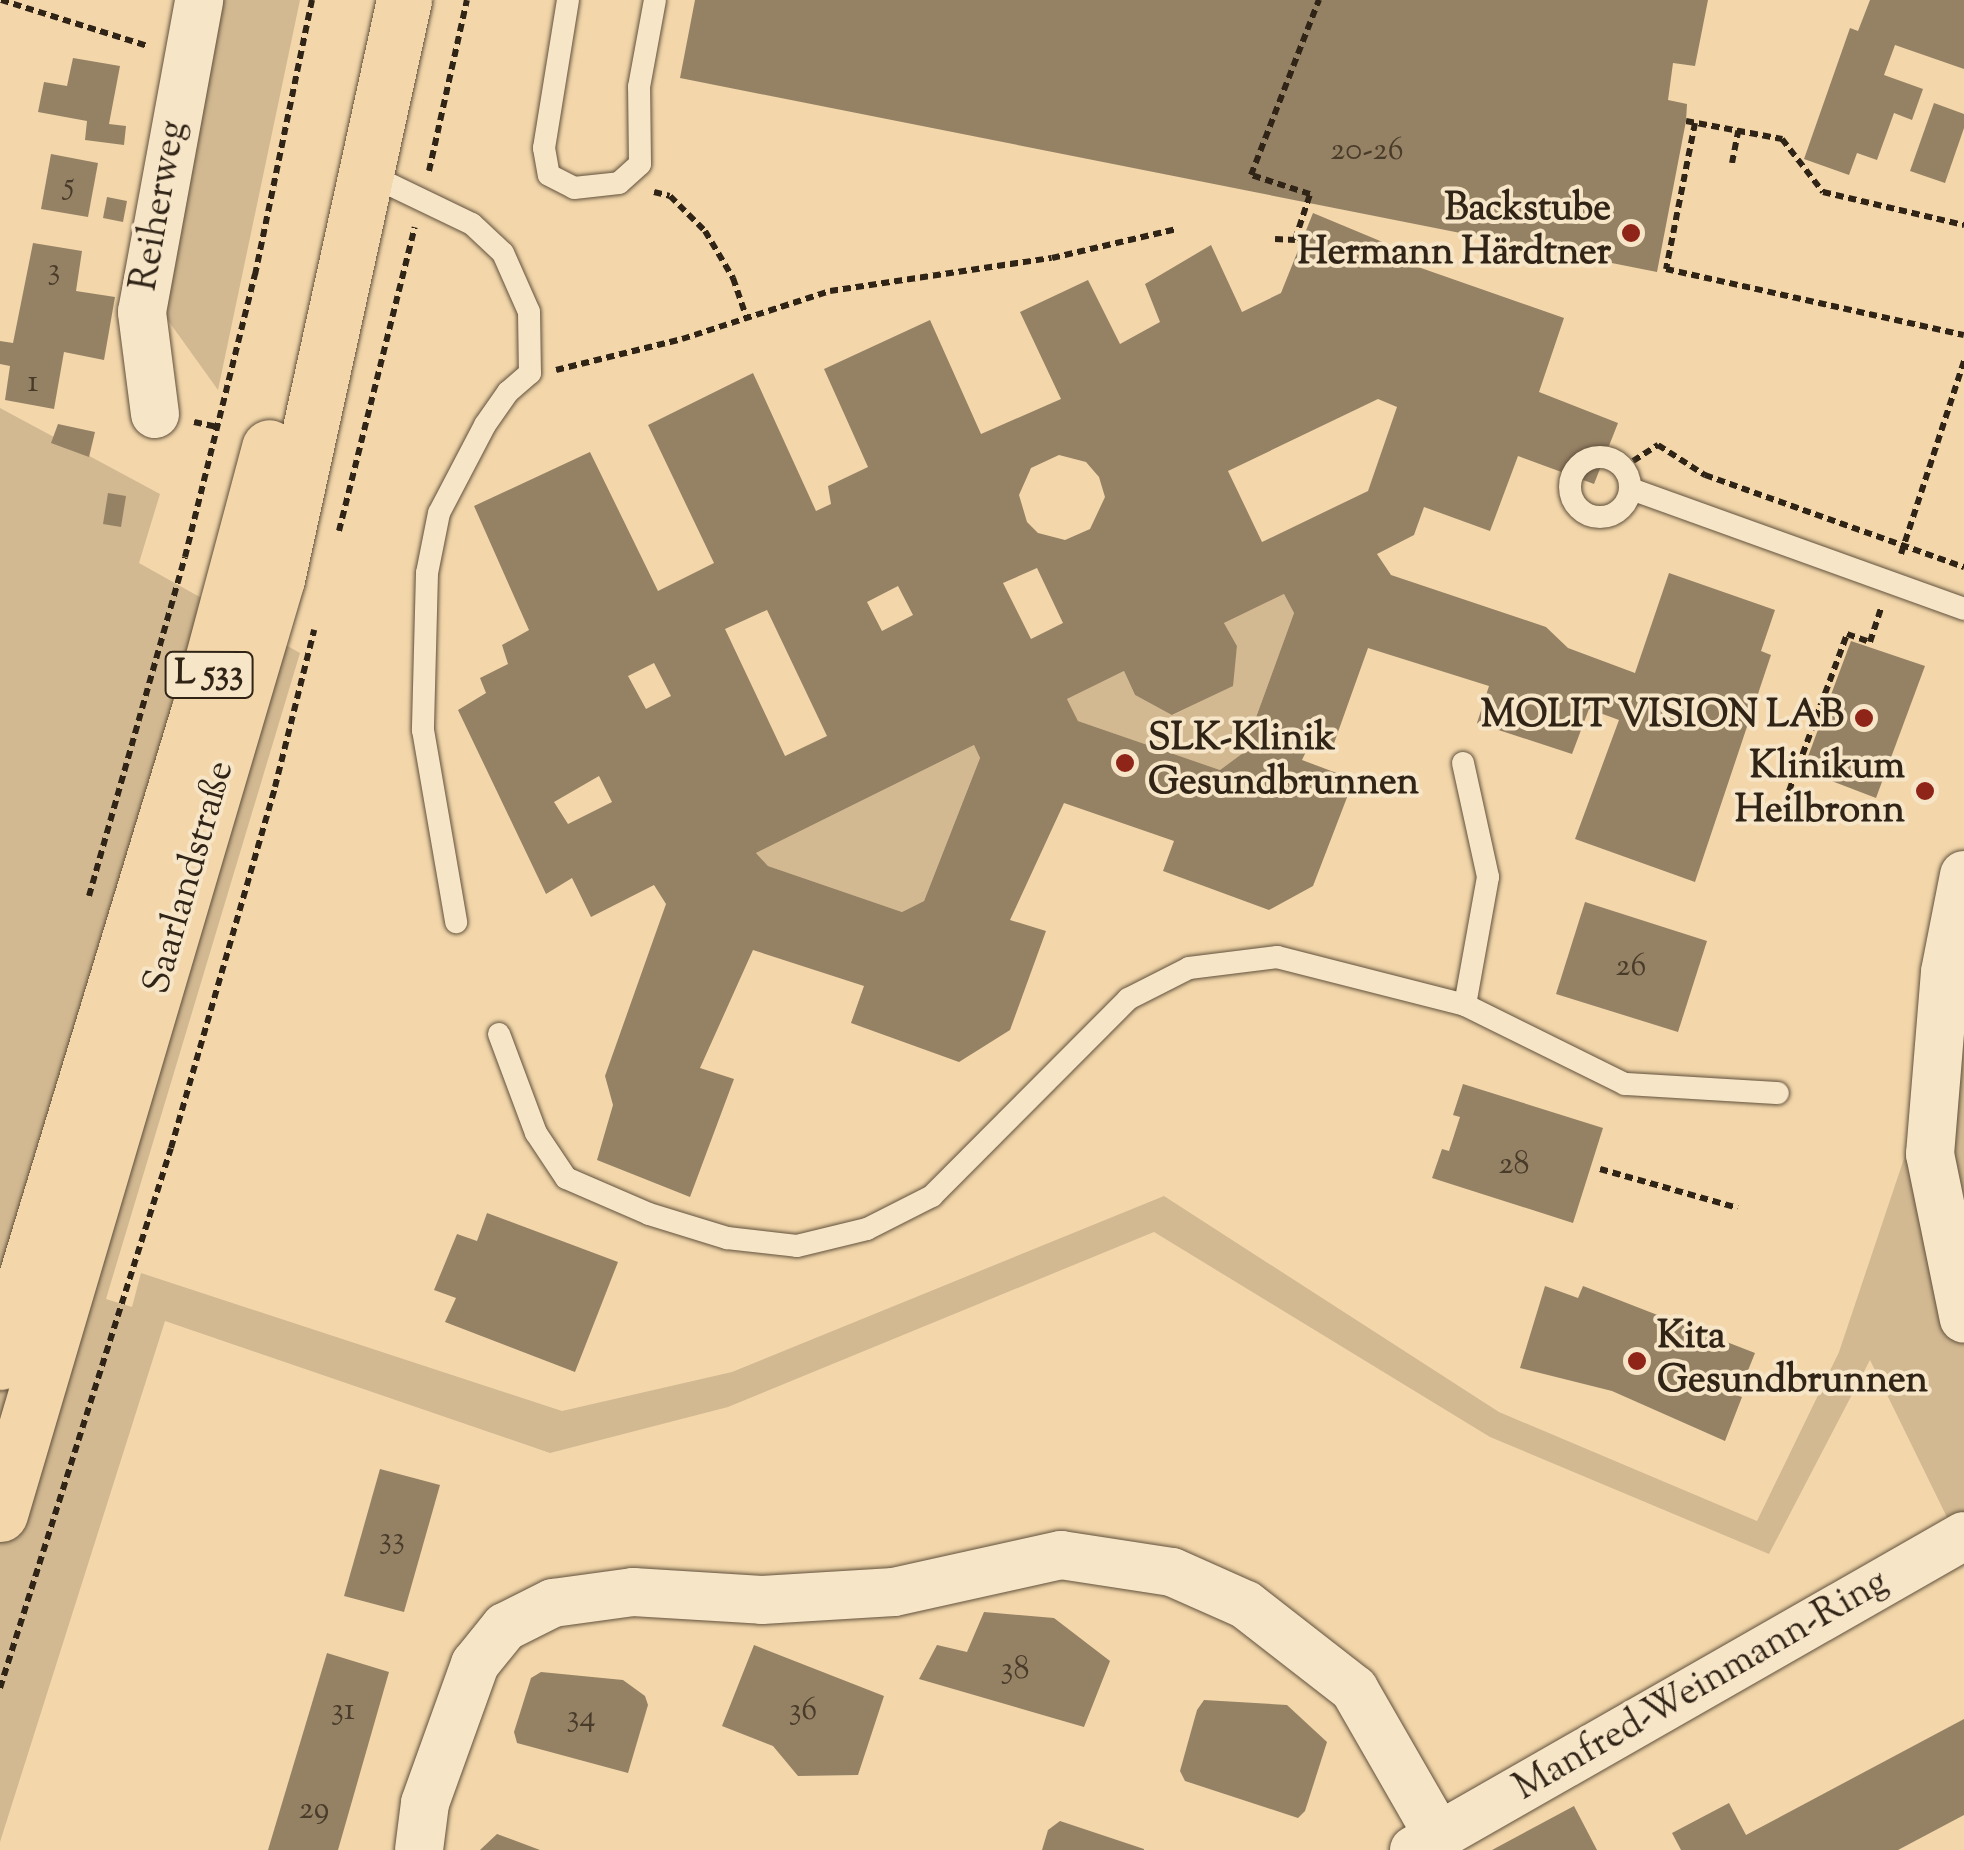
<!DOCTYPE html>
<meta charset="utf-8">
<style>
body{margin:0}
#map{position:relative;width:1964px;height:1850px;overflow:hidden;background:#f3d7ab;font-family:"Sorts Mill Goudy",serif}
div>[style]{position:absolute}
[style*='--x']{left:calc(var(--x)*1px);top:calc(var(--y)*1px);width:calc(var(--w)*1px);rotate:calc(var(--a)*1deg)}
.green>*{inset:0;background:#d2b992}
.building>*{inset:0;background:#958164}
.path>*{height:6px;margin-top:-3px;transform-origin:0;background:repeating-linear-gradient(90deg,#302417 0 8px,transparent 0 13px)}
.roads{filter:drop-shadow(0 0 2px #61513c) drop-shadow(0 0 2px #61513c)}
.service>*{height:22px;margin:-11px;padding:0 11px;transform-origin:11px;border-radius:11px;background:#f7e5c8}
.service>.ring{margin:-11px;padding:0;box-sizing:content-box;background:none;border:22px solid #f7e5c8;border-radius:50%}
.minor>*{height:48px;margin:-24px;padding:0 24px;transform-origin:24px;border-radius:24px;background:#f7e5c8}
.primary>*{height:55px;margin:-27.5px;padding:0 27.5px;transform-origin:27.5px;border-radius:27.5px;background:#f3d7ab}
.dots>*{width:28px;height:28px;translate:-50% -50%;box-sizing:border-box;border:5px solid #f7e5c8;border-radius:50%}
span{translate:-50% -50%;white-space:nowrap;text-align:center;line-height:1.15;-webkit-text-stroke:8px #f7e5c8;paint-order:stroke}
.number-label{font-size:32px;color:#493b2a}
.number-label span{-webkit-text-stroke-width:0}
.shield-label span{padding:2px 8px;background:#f7e5c8;border:2px solid;border-radius:8px;-webkit-text-stroke-width:0}
.shield-label{font-size:35px;color:#302417;font-weight:700}
.street-label{font-size:38px;color:#302417}
.poi-label{font-size:38px;color:#302417;font-weight:700}
.right{translate:-100% -50%;text-align:right}
.left{translate:0 -50%;text-align:left}
</style>
<div id="map">
<div class="green">
<div style="clip-path:polygon(207px 0,300px 0,218px 390px,152px 298px)"></div>
<div style="clip-path:polygon(0 408px,160px 494px,139px 563px,300px 653px,106px 1299px,132px 1307px,141px 1273px,562px 1411px,732px 1372px,1164px 1196px,1499px 1412px,1757px 1521px,1839px 1352px,1964px 980px,1964px 1552px,1870px 1360px,1769px 1554px,1490px 1437px,1154px 1232px,728px 1407px,550px 1453px,165px 1321px,0 1842px)"></div>
<div style="clip-path:polygon(1284px 594px,1294px 613px,1243px 753px,1220px 770px,1078px 721px,1067px 699px,1124px 671px,1135px 695px,1173px 715px,1232px 686px,1237px 646px,1224px 623px)"></div>
<div style="clip-path:polygon(974px 745px,980px 758px,924px 901px,902px 912px,768px 866px,756px 853px)"></div>
</div>
<div class="building">
<div style="clip-path:polygon(695px 0,1708px 0,1695px 66px,1673px 63px,1668px 100px,1687px 104px,1686px 121px,1657px 272px,680px 78px)"></div>
<div style="clip-path:polygon(1870px 0,1964px 0,1964px 69px,1895px 45px,1884px 75px,1923px 89px,1912px 120px,1894px 113px,1877px 160px,1857px 153px,1849px 175px,1804px 159px,1850px 28px,1858px 31px)"></div>
<div style="clip-path:polygon(73px 58px,120px 66px,109px 124px,126px 126px,124px 145px,85px 140px,87px 121px,38px 112px,44px 82px,67px 86px)"></div>
<div style="clip-path:polygon(1934px 103px,1964px 114px,1964px 128px,1945px 183px,1910px 171px)"></div>
<div style="clip-path:polygon(51px 154px,98px 163px,88px 217px,41px 209px)"></div>
<div style="clip-path:polygon(107px 197px,127px 201px,123px 222px,103px 218px)"></div>
<div style="clip-path:polygon(evenodd,1313px 213px,1385px 243px,1381px 254px,1564px 318px,1539px 392px,1618px 423px,1594px 484px,1518px 456px,1490px 531px,1424px 507px,1414px 535px,1377px 554px,1391px 575px,1546px 627px,1568px 648px,1635px 673px,1669px 573px,1775px 610px,1761px 651px,1771px 655px,1695px 882px,1575px 839px,1619px 720px,1589px 709px,1572px 754px,1477px 723px,1489px 686px,1368px 648px,1333px 746px,1312px 739px,1302px 760px,1350px 778px,1351px 787px,1313px 886px,1269px 910px,1163px 871px,1174px 841px,1064px 803px,1010px 920px,1046px 931px,1010px 1030px,959px 1062px,851px 1023px,864px 986px,753px 950px,700px 1068px,734px 1079px,690px 1197px,597px 1160px,613px 1105px,605px 1076px,666px 904px,654px 885px,591px 917px,572px 878px,546px 894px,458px 710px,486px 693px,480px 678px,508px 664px,502px 645px,529px 630px,474px 506px,590px 452px,658px 591px,714px 563px,648px 425px,753px 373px,816px 511px,831px 504px,828px 486px,868px 467px,824px 369px,930px 320px,981px 434px,1061px 399px,1020px 312px,1088px 280px,1120px 344px,1160px 322px,1145px 284px,1211px 245px,1242px 312px,1281px 293px,1313px 213px,1378px 399px,1397px 407px,1368px 491px,1262px 542px,1228px 471px,1378px 399px,1313px 213px,1059px 455px,1086px 462px,1099px 477px,1105px 497px,1090px 529px,1065px 540px,1038px 533px,1027px 522px,1019px 495px,1031px 468px,1059px 455px,1313px 213px,1037px 568px,1063px 623px,1031px 639px,1003px 583px,1037px 568px,1313px 213px,898px 586px,913px 615px,882px 631px,867px 602px,898px 586px,1313px 213px,1284px 594px,1294px 613px,1243px 753px,1220px 770px,1078px 721px,1067px 699px,1124px 671px,1135px 695px,1172px 715px,1233px 686px,1237px 646px,1224px 623px,1284px 594px,1313px 213px,767px 610px,827px 736px,785px 756px,725px 629px,767px 610px,1313px 213px,654px 663px,671px 696px,646px 709px,628px 676px,654px 663px,1313px 213px,974px 745px,980px 758px,924px 901px,902px 912px,768px 866px,756px 853px,974px 745px,1313px 213px,599px 776px,612px 802px,568px 824px,554px 802px,599px 776px)"></div>
<div style="clip-path:polygon(33px 243px,82px 251px,76px 291px,115px 297px,104px 360px,64px 352px,54px 409px,5px 400px,10px 366px,0 364px,0 341px,13px 343px)"></div>
<div style="clip-path:polygon(58px 424px,95px 432px,89px 457px,51px 443px)"></div>
<div style="clip-path:polygon(108px 493px,126px 496px,121px 527px,103px 524px)"></div>
<div style="clip-path:polygon(1851px 641px,1925px 666px,1876px 798px,1803px 770px)"></div>
<div style="clip-path:polygon(1585px 902px,1707px 941px,1678px 1032px,1556px 994px)"></div>
<div style="clip-path:polygon(1463px 1084px,1603px 1128px,1573px 1223px,1432px 1178px,1442px 1149px,1449px 1151px,1460px 1117px,1453px 1115px)"></div>
<div style="clip-path:polygon(487px 1213px,618px 1262px,575px 1372px,445px 1322px,456px 1298px,434px 1290px,457px 1234px,477px 1241px)"></div>
<div style="clip-path:polygon(1545px 1286px,1578px 1298px,1583px 1286px,1755px 1353px,1743px 1383px,1735px 1380px,1730px 1393px,1742px 1397px,1725px 1441px,1612px 1391px,1520px 1368px)"></div>
<div style="clip-path:polygon(380px 1469px,440px 1485px,404px 1612px,344px 1596px)"></div>
<div style="clip-path:polygon(984px 1612px,1054px 1618px,1110px 1661px,1084px 1727px,919px 1679px,937px 1645px,967px 1652px)"></div>
<div style="clip-path:polygon(754px 1645px,884px 1696px,858px 1775px,798px 1776px,773px 1746px,722px 1726px)"></div>
<div style="clip-path:polygon(327px 1653px,389px 1672px,338px 1850px,268px 1850px)"></div>
<div style="clip-path:polygon(541px 1672px,623px 1680px,645px 1696px,648px 1705px,628px 1773px,517px 1743px,514px 1732px,531px 1678px)"></div>
<div style="clip-path:polygon(1204px 1700px,1287px 1705px,1327px 1742px,1305px 1811px,1298px 1818px,1185px 1781px,1180px 1771px,1197px 1710px)"></div>
<div style="clip-path:polygon(1964px 1719px,1964px 1815px,1898px 1850px,1681px 1850px,1672px 1833px,1729px 1803px,1746px 1835px)"></div>
<div style="clip-path:polygon(1574px 1806px,1597px 1850px,1492px 1850px)"></div>
<div style="clip-path:polygon(1060px 1821px,1144px 1849px,1144px 1850px,1042px 1850px,1048px 1830px)"></div>
<div style="clip-path:polygon(497px 1834px,540px 1850px,480px 1850px)"></div>
</div>
<div class="path">
<div style="--x:1;--y:0;--w:154;--a:17.4"></div>
<div style="--x:1686;--y:121;--w:98;--a:10.6"></div>
<div style="--x:1782;--y:139;--w:67;--a:52.3"></div>
<div style="--x:1823;--y:192;--w:145;--a:13.2"></div>
<div style="--x:1695;--y:123;--w:149;--a:101.2"></div>
<div style="--x:1666;--y:269;--w:305;--a:12.5"></div>
<div style="--x:1732;--y:163;--w:33;--a:-79"></div>
<div style="--x:429;--y:171;--w:175;--a:-77.5"></div>
<div style="--x:654;--y:192;--w:16;--a:14"></div>
<div style="--x:670;--y:196;--w:49;--a:45"></div>
<div style="--x:705;--y:231;--w:55;--a:59.2"></div>
<div style="--x:733;--y:278;--w:43;--a:71.1"></div>
<div style="--x:1275;--y:239;--w:20;--a:3"></div>
<div style="--x:1295;--y:240;--w:48;--a:-71.9"></div>
<div style="--x:1310;--y:194;--w:62;--a:-162.1"></div>
<div style="--x:1251;--y:175;--w:188;--a:-68.8"></div>
<div style="--x:556;--y:370;--w:130;--a:-13.8"></div>
<div style="--x:682;--y:339;--w:156;--a:-18"></div>
<div style="--x:830;--y:291;--w:224;--a:-8.5"></div>
<div style="--x:1052;--y:258;--w:128;--a:-13.1"></div>
<div style="--x:194;--y:422;--w:24;--a:12"></div>
<div style="--x:1633;--y:461;--w:30;--a:-33"></div>
<div style="--x:1658;--y:445;--w:56;--a:32.6"></div>
<div style="--x:1705;--y:475;--w:275;--a:19.6"></div>
<div style="--x:339;--y:531;--w:313;--a:-76"></div>
<div style="--x:1901;--y:554;--w:203;--a:-71.9"></div>
<div style="--x:1789;--y:791;--w:167;--a:-69.7"></div>
<div style="--x:1847;--y:634;--w:24;--a:19"></div>
<div style="--x:1870;--y:642;--w:35;--a:-72"></div>
<div style="--x:89;--y:896;--w:352;--a:-74.2"></div>
<div style="--x:185;--y:557;--w:291;--a:-76.1"></div>
<div style="--x:255;--y:275;--w:281;--a:-78.3"></div>
<div style="--x:1600;--y:1169;--w:143;--a:15.8"></div>
<div style="--x:0;--y:1688;--w:566;--a:-72.43"></div>
<div style="--x:171;--y:1148;--w:376;--a:-73.9"></div>
<div style="--x:275;--y:787;--w:162;--a:-76"></div>
</div>
<div class="roads">
<div class="service">
<div style="--x:568;--y:0;--w:150;--a:99.2"></div>
<div style="--x:544;--y:148;--w:27;--a:80"></div>
<div style="--x:549;--y:175;--w:28;--a:27"></div>
<div style="--x:574;--y:188;--w:45;--a:-6.3"></div>
<div style="--x:619;--y:183;--w:28;--a:-42"></div>
<div style="--x:640;--y:164;--w:77;--a:-90.7"></div>
<div style="--x:639;--y:87;--w:88;--a:-79.6"></div>
<div style="--x:368;--y:174;--w:115;--a:25.7"></div>
<div style="--x:472;--y:224;--w:42;--a:43.1"></div>
<div style="--x:503;--y:253;--w:64;--a:66.2"></div>
<div style="--x:529;--y:312;--w:61;--a:89.1"></div>
<div style="--x:530;--y:373;--w:29;--a:139"></div>
<div style="--x:508;--y:392;--w:40;--a:124.9"></div>
<div style="--x:485;--y:425;--w:99;--a:117.6"></div>
<div style="--x:439;--y:513;--w:61;--a:101.3"></div>
<div style="--x:427;--y:573;--w:157;--a:91.5"></div>
<div style="--x:423;--y:730;--w:195;--a:80.2"></div>
<div class="ring" style="left:1570px;top:457px;width:38px;height:38px"></div>
<div style="--x:1631;--y:489;--w:354;--a:19.8"></div>
<div style="--x:1463;--y:763;--w:117;--a:77.6"></div>
<div style="--x:1488;--y:877;--w:130;--a:100.2"></div>
<div style="--x:499;--y:1034;--w:106;--a:69.5"></div>
<div style="--x:536;--y:1133;--w:54;--a:56.3"></div>
<div style="--x:566;--y:1178;--w:90;--a:23.4"></div>
<div style="--x:649;--y:1214;--w:82;--a:17.1"></div>
<div style="--x:727;--y:1238;--w:70;--a:6.5"></div>
<div style="--x:797;--y:1246;--w:72;--a:-13.7"></div>
<div style="--x:867;--y:1229;--w:73;--a:-26.9"></div>
<div style="--x:932;--y:1196;--w:278;--a:-45.1"></div>
<div style="--x:1128;--y:999;--w:68;--a:-26.9"></div>
<div style="--x:1189;--y:968;--w:89;--a:-7.1"></div>
<div style="--x:1277;--y:957;--w:194;--a:14.3"></div>
<div style="--x:1465;--y:1005;--w:178;--a:26.3"></div>
<div style="--x:1625;--y:1084;--w:153;--a:3.4"></div>
</div>
<div class="minor">
<div style="--x:155;--y:414;--w:103;--a:-97.3"></div>
<div style="--x:142;--y:312;--w:317;--a:-79.6"></div>
<div style="--x:1964;--y:875;--w:99;--a:101.1"></div>
<div style="--x:1945;--y:972;--w:183;--a:94.7"></div>
<div style="--x:1930;--y:1154;--w:168;--a:78.4"></div>
<div style="--x:419;--y:1850;--w:47;--a:-82.7"></div>
<div style="--x:425;--y:1803;--w:148;--a:-70.2"></div>
<div style="--x:475;--y:1664;--w:48;--a:-51"></div>
<div style="--x:505;--y:1627;--w:54;--a:-26.6"></div>
<div style="--x:553;--y:1603;--w:81;--a:-7.8"></div>
<div style="--x:633;--y:1592;--w:129;--a:3.5"></div>
<div style="--x:762;--y:1600;--w:132;--a:-3.5"></div>
<div style="--x:894;--y:1592;--w:171;--a:-12.5"></div>
<div style="--x:1061;--y:1555;--w:112;--a:8.7"></div>
<div style="--x:1172;--y:1572;--w:81;--a:24"></div>
<div style="--x:1246;--y:1605;--w:137;--a:37.9"></div>
<div style="--x:1354;--y:1689;--w:171;--a:60.1"></div>
<div style="--x:1414;--y:1850;--w:633;--a:-29.72"></div>
</div>
<div class="primary">
<div style="--x:0;--y:1362;--w:683;--a:-73.05"></div>
<div style="--x:199;--y:709;--w:271;--a:-75"></div>
<div style="--x:0;--y:1514;--w:975;--a:-73.5"></div>
<div style="--x:277;--y:579;--w:593;--a:-77.63"></div>
</div>
</div>
<div class="dots">
<div style="left:1631px;top:233px;background:#8f2418"></div>
<div style="left:1864px;top:718px;background:#8f2418"></div>
<div style="left:1125px;top:763px;background:#8f2418"></div>
<div style="left:1925px;top:791px;background:#8f2418"></div>
<div style="left:1637px;top:1361px;background:#8f2418"></div>
</div>
<div class="number-label">
<span style="left:1367px;top:151px">20-26</span>
<span style="left:69px;top:186px">5</span>
<span style="left:54px;top:271px">3</span>
<span style="left:33px;top:383px">1</span>
<span style="left:1631px;top:967px">26</span>
<span style="left:1514px;top:1165px">28</span>
<span style="left:392px;top:1540px">33</span>
<span style="left:1015px;top:1670px">38</span>
<span style="left:343px;top:1711px">31</span>
<span style="left:803px;top:1711px">36</span>
<span style="left:581px;top:1718px">34</span>
<span style="left:314px;top:1810px">29</span>
</div>
<div class="shield-label">
<span style="left:209px;top:675px">L 533</span>
</div>
<div class="street-label">
<span style="left:161px;top:206px;rotate:-80deg">Reiherweg</span>
<span style="left:191px;top:878px;rotate:-74deg">Saarlandstraße</span>
<span style="left:1702px;top:1687px;rotate:-30deg">Manfred-Weinmann-Ring</span>
</div>
<div class="poi-label">
<span class="right" style="left:1611px;top:233px">Backstube<br>Hermann Härdtner</span>
<span class="right" style="left:1844px;top:718px">MOLIT VISION LAB</span>
<span class="left" style="left:1148px;top:763px">SLK-Klinik<br>Gesundbrunnen</span>
<span class="right" style="left:1905px;top:791px">Klinikum<br>Heilbronn</span>
<span class="left" style="left:1657px;top:1361px">Kita<br>Gesundbrunnen</span>
</div>
</div>
